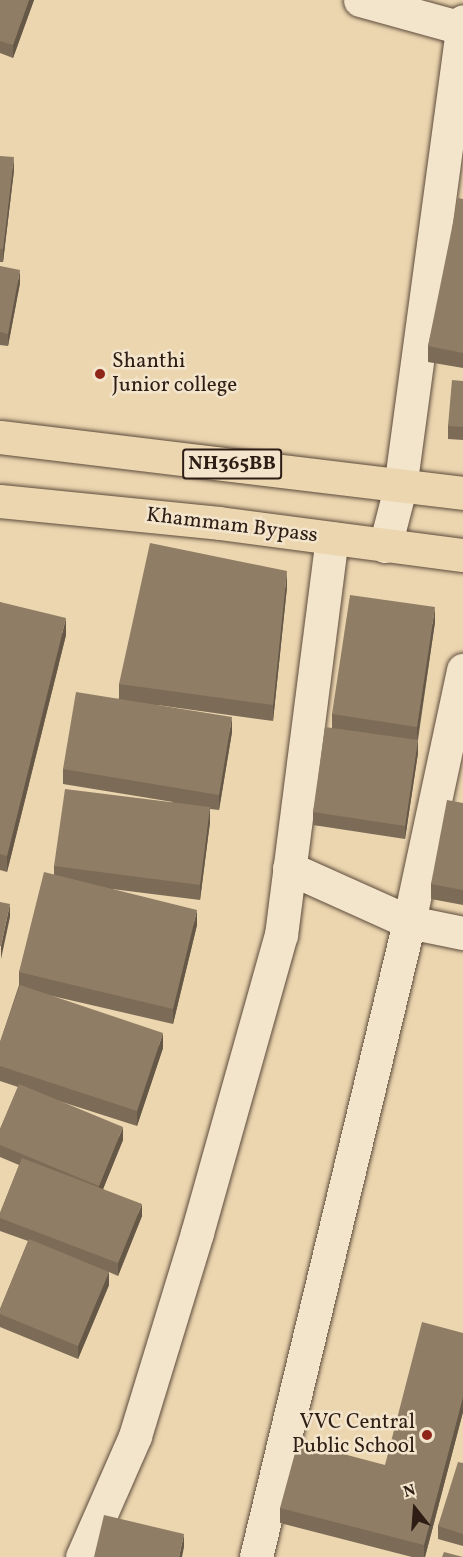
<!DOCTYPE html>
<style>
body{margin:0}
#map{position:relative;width:463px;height:1557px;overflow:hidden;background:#ecd6b0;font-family:Vollkorn,serif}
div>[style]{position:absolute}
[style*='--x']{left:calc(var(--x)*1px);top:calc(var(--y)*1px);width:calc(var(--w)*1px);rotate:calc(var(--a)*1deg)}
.roads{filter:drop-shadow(0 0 2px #5d4b3b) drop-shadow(0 0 2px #5d4b3b)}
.minor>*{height:33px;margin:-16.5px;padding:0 16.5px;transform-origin:16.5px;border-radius:16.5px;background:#f3e4cc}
.highway>*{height:33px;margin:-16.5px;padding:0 16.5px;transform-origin:16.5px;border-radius:16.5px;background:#ecd6b0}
.wall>*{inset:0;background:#7c6c57}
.shaded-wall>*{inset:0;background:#655847}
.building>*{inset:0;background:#907d65}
.dots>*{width:16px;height:16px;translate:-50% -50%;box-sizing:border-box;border:3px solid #f3e4cc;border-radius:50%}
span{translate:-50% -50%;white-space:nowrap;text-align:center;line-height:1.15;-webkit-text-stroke:5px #f3e4cc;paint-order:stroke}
.shield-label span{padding:2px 4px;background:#f3e4cc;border:2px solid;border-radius:4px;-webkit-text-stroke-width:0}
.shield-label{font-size:20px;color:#2d1d14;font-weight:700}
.poi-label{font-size:21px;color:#2d1d14}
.left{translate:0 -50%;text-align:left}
.right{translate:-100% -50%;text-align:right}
.street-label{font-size:21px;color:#2d1d14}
.north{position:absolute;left:385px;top:1479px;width:60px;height:60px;-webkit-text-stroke:4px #f3e4cc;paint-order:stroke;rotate:343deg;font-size:16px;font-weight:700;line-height:24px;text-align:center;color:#2d1d14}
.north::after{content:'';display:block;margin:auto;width:21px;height:27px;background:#2d1d14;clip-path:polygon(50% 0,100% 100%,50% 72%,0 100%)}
</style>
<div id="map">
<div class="roads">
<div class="minor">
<div style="--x:360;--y:0;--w:106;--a:15.4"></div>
<div style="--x:385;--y:546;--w:60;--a:-75.5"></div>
<div style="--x:400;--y:488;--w:471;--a:-82.3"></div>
<div style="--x:289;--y:868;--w:132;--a:24.2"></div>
<div style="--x:409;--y:922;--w:55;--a:11.5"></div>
<div style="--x:82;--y:1557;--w:132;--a:-66.3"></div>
<div style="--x:135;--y:1436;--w:212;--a:-73"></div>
<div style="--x:197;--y:1233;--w:310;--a:-74.3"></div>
<div style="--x:281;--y:935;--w:400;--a:-82.7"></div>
<div style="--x:256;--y:1557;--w:653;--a:-76.45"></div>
<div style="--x:409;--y:922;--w:258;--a:-77.9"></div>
</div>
<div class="highway">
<div style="--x:0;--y:437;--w:466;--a:6.9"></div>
<div style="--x:0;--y:501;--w:220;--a:5.7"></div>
<div style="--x:219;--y:523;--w:246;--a:7.5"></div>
</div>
</div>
<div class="wall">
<div style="clip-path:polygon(0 0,34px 0,13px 58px,0 53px)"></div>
<div style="clip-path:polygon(0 156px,14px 170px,3px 262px,0 262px)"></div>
<div style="clip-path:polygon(463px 199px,463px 368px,428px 362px,428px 346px)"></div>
<div style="clip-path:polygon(0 266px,20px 283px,8px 346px,0 345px)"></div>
<div style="clip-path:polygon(463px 381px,463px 440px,448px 439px,448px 426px)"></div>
<div style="clip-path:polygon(287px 587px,273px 721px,157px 705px,232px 732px,219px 810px,210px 809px,210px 822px,200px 900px,112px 889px,197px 925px,173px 1024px,48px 995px,163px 1048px,137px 1126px,59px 1101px,123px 1140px,103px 1189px,142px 1216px,118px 1276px,109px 1272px,109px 1285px,78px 1359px,0 1327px,0 1309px,28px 1241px,0 1231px,0 1213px,19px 1165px,0 1157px,0 1129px,18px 1087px,0 1081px,0 1042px,19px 985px,19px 972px,54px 875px,54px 866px,173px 802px,63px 784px,63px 769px,119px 698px,119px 684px)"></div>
<div style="clip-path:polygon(0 602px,66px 635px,7px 872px,0 870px)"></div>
<div style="clip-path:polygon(435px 622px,418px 740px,418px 753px,405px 839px,313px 825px,313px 812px,332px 728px,332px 714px)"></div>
<div style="clip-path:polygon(463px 803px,463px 905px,431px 899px,431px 884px)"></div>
<div style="clip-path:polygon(463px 1333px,463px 1412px,425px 1557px,412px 1557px,280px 1523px,280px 1508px,385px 1465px)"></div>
<div style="clip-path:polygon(463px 1463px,463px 1546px,438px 1539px,438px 1526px)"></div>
</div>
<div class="shaded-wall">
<div style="clip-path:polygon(29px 0,34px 0,13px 58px,13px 45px)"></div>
<div style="clip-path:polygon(14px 157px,14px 170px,3px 262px,3px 249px)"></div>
<div style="clip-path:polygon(20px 270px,20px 283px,8px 346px,8px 334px)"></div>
<div style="clip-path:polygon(287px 571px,287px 587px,273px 721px,273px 705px)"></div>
<div style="clip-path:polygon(435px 607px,435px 622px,417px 742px,417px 727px)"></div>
<div style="clip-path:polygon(66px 618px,66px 635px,7px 872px,7px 856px)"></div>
<div style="clip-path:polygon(232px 717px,232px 732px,219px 810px,219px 795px)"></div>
<div style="clip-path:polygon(418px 740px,418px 753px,405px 839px,405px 826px)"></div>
<div style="clip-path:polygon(210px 807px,210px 822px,200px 900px,200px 885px)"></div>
<div style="clip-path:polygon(10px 904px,10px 917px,1px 959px,1px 946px)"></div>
<div style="clip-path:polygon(197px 910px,197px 925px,173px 1024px,173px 1009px)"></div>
<div style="clip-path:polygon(163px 1033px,163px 1048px,137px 1126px,137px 1111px)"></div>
<div style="clip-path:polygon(123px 1127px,123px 1140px,99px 1199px,99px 1186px)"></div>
<div style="clip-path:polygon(142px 1204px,142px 1216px,118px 1276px,118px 1263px)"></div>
<div style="clip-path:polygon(109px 1272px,109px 1285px,78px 1359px,78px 1346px)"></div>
<div style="clip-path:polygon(463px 1397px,463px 1412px,425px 1557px,424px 1557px,424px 1545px)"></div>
<div style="clip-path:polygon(184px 1534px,184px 1547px,182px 1557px,179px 1557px)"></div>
</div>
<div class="building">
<div style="clip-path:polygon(0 0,29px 0,13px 45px,0 41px)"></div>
<div style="clip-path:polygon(0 156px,14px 157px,3px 249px,0 249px)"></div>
<div style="clip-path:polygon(458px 198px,463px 199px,463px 353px,428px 346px)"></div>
<div style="clip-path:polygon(0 266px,20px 270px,8px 334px,0 332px)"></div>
<div style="clip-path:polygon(452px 380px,463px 381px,463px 427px,448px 426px)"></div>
<div style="clip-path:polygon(150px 543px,287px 571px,273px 705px,119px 684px)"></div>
<div style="clip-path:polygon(350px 595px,435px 607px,417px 727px,332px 714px)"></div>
<div style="clip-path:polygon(0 602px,66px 618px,7px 856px,0 854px)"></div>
<div style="clip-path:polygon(76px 692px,232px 717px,219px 795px,63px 769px)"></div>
<div style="clip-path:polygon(325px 727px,418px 740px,405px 826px,313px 812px)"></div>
<div style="clip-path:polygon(65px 789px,210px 807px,200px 885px,54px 866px)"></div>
<div style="clip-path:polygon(447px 800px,463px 803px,463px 890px,431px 884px)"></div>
<div style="clip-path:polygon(44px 872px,197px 910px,173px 1009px,19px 972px)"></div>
<div style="clip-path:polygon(0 902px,10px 904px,1px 946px,0 946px)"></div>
<div style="clip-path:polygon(20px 985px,163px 1033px,137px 1111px,0 1066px,0 1042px)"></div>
<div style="clip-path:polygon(19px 1084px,123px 1127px,99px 1186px,0 1145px,0 1129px)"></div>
<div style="clip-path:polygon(22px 1158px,142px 1204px,118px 1263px,0 1218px,0 1213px)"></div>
<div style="clip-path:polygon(29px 1239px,109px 1272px,78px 1346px,0 1314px,0 1309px)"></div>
<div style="clip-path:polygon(422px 1322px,463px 1333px,463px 1397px,424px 1545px,280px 1508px,298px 1442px,385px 1465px)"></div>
<div style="clip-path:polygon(458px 1462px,463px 1463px,463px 1534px,438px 1526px)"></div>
<div style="clip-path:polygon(104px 1515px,184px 1534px,179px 1557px,94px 1557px)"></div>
<div style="clip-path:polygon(444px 1552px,463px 1557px,442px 1557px)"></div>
</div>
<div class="dots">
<div style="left:100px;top:374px;background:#8f2418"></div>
<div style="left:427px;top:1435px;background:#8f2418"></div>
</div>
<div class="shield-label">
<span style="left:232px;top:464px">NH365BB</span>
</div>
<div class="poi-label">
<span class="left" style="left:112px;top:374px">Shanthi<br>Junior college</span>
<span class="right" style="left:415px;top:1435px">VVC Central<br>Public School</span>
</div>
<div class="street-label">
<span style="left:232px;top:526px;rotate:7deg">Khammam Bypass</span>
</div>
<div class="north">N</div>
</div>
